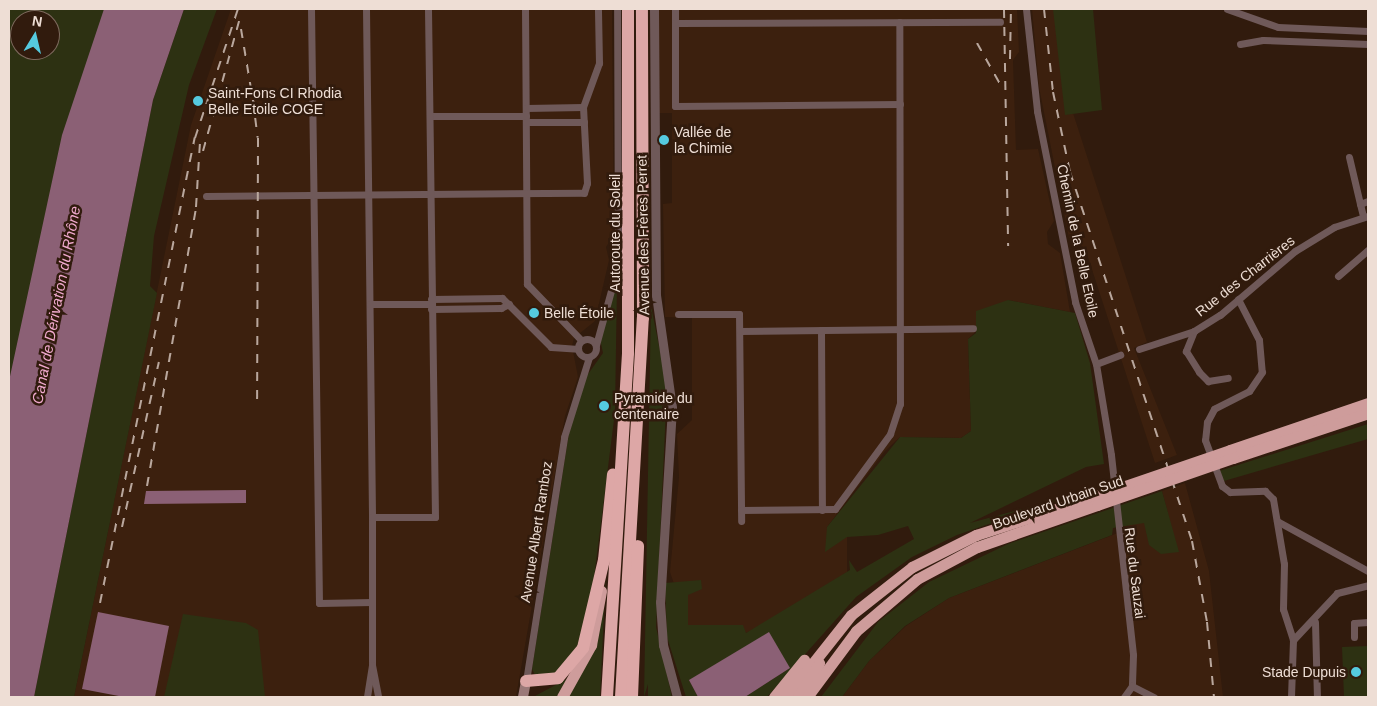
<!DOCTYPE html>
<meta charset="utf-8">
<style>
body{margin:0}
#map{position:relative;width:1377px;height:706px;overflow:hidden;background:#311b0d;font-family:Arial,sans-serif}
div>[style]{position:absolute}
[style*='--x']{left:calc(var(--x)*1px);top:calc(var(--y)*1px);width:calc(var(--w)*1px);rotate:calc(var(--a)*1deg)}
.built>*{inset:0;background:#3c200e}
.green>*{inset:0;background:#2d3112}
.water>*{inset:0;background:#8b6075}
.minor>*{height:7px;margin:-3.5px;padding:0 3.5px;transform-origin:3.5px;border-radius:3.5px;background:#6f5959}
.minor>.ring{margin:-3.5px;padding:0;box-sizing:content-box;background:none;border:7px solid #6f5959;border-radius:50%}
.tertiary>*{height:9px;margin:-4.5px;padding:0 4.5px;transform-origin:4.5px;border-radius:4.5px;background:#6f5959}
.secondary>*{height:10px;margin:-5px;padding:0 5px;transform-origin:5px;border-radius:5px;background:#9b7978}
.trunk>*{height:11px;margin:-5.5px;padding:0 5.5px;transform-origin:5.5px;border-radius:5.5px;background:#ce9c9b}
.motorway>*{height:12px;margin:-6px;padding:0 6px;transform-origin:6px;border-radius:6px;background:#dda7a6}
.rail>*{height:2px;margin-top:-1px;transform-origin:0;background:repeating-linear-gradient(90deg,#b9a79d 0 9px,transparent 0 18px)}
.trunk-bridge>*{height:11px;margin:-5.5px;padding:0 5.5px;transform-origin:5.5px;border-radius:5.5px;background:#ce9c9b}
.dots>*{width:14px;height:14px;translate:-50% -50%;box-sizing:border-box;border:2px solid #311b0d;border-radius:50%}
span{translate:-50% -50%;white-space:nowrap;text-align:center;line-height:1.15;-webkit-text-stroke:5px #311b0d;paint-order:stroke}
.poi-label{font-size:14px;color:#eeded5}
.left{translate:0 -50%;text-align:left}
.right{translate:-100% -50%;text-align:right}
.street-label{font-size:14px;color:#eeded5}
.water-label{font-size:15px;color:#f1aace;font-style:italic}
.frame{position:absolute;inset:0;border:10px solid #eeded5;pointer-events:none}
.north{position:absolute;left:10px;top:10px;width:50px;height:50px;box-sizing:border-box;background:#311b0d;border:1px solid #7d695d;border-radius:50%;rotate:9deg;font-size:14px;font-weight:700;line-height:20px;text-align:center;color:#eeded5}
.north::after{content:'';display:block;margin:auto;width:18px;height:22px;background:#55cadf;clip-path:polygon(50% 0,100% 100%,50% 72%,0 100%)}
</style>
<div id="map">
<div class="built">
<div style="clip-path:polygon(231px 9px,612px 9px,614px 235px,606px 247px,609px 260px,595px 321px,574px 338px,572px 346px,578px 377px,565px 416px,516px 697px,74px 697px,191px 125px)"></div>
<div style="clip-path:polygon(659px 9px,1017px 9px,1019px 52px,1013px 60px,1016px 150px,1038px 149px,1054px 221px,1047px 232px,1048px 244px,1060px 253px,1070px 312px,1008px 300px,968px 339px,971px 431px,961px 438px,900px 437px,885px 451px,827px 527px,847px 537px,847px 584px,746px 633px,688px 625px,670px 572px,679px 477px,677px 434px,692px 420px,692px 318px,665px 317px,663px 204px,672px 203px,672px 113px,659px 113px)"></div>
<div style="clip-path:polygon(1032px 9px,1060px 9px,1073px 113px,1147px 342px,1134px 348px,1177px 455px,1155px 463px,1085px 248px,1069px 238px,1039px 87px)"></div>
<div style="clip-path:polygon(1185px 483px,1209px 571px,1223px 697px,842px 697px,869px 661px,906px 626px,949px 598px,1123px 531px,1123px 527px,1168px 514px,1162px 491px)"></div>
</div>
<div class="green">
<div style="clip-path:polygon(evenodd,9px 9px,147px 9px,9px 613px,9px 9px,20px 20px,50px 20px,50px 50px,20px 50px,20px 20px)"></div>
<div style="clip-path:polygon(184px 9px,217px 9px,189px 85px,154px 236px,150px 286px,157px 293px,74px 697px,34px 697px,153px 100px)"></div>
<div style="clip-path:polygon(1053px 9px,1093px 9px,1102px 110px,1065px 115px)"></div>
<div style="clip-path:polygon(617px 283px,615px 412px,589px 617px,580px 644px,560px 674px,535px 675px,532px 669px,569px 433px,586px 377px,603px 353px,600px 339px)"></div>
<div style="clip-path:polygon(1008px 300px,1075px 313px,1090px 363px,1104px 464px,1086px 467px,970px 523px,1070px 496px,957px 535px,912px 557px,856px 597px,767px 697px,745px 697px,790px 668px,689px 680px,698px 697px,686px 697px,667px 637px,665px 583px,701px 580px,702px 589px,688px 595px,688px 625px,743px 625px,746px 633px,850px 570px,849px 560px,857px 572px,914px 539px,908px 526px,878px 535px,847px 537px,825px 552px,827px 527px,900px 437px,961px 438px,971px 431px,968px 339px,976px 333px,976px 311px)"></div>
<div style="clip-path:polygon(651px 306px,665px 376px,666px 408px,656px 627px,672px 697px,648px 697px,648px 684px,644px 697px)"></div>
<div style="clip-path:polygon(1368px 424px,1368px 439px,1224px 481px,1219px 471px)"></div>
<div style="clip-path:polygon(1162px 491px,1179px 552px,1161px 554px,1149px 545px,1144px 523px,1113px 528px,1112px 535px,949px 598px,905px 626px,869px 661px,842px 697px,821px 697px,878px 622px,929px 582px,1008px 544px)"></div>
<div style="clip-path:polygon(606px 572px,600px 697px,533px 697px,584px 670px,603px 608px)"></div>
<div style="clip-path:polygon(183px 614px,246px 623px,258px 630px,265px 697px,164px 697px)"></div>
<div style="clip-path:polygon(1368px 646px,1368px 697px,1344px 697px,1342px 647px)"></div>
</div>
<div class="water">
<div style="clip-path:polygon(104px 9px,184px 9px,153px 100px,34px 697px,9px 697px,9px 381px,62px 135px)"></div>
<div style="clip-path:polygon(246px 490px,246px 503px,144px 504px,146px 491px)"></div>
<div style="clip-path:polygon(98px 612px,169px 626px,155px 697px,124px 697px,82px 689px)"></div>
<div style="clip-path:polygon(769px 632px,790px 668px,745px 697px,698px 697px,689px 680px)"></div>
</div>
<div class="minor">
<div style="--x:311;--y:9;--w:594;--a:89.23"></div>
<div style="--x:319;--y:603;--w:53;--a:-1.1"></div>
<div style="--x:366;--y:9;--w:508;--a:89.32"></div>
<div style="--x:372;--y:517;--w:148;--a:90"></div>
<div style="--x:372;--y:665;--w:32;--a:99"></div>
<div style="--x:525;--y:9;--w:275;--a:89.6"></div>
<div style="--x:527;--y:284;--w:78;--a:46"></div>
<div style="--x:675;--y:9;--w:97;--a:90"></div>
<div style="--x:675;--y:106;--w:225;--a:-0.5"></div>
<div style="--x:1026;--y:9;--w:103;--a:83.8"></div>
<div style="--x:1037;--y:111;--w:195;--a:78.7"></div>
<div style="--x:1075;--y:302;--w:65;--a:71.3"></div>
<div style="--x:1096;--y:364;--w:92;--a:80.6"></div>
<div style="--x:1111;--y:455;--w:201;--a:83.7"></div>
<div style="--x:1133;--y:655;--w:31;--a:92"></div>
<div style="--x:1227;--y:9;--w:54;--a:19.4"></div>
<div style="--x:1278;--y:27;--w:90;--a:2.5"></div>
<div style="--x:675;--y:23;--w:325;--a:-0.2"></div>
<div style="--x:1240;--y:44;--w:23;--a:-10"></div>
<div style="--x:1263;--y:40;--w:105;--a:2.2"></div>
<div style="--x:526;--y:108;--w:57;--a:-1"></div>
<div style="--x:430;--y:116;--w:96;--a:0"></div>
<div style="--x:526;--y:122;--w:58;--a:0"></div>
<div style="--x:1349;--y:157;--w:48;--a:76.8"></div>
<div style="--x:206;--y:196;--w:378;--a:-0.5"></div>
<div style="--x:584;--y:193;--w:10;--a:-73"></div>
<div style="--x:587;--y:183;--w:76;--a:-93"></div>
<div style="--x:583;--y:107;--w:47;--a:-70"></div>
<div style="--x:599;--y:63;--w:54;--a:-91.1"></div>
<div style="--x:1363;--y:216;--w:12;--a:-104"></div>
<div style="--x:1360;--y:204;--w:9;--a:-21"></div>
<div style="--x:1338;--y:276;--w:40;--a:-41"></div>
<div style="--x:431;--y:299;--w:71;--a:-0.8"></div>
<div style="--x:502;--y:298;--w:69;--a:45"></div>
<div style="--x:551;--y:347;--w:27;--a:4"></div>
<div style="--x:1238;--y:299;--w:46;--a:62.9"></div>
<div style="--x:1259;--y:340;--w:32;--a:85"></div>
<div style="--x:1262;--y:372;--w:23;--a:124"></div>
<div style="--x:1249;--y:391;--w:39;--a:153"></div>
<div style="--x:1214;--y:409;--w:15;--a:118"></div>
<div style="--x:1207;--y:422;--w:18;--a:96"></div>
<div style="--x:1205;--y:440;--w:49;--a:69.7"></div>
<div style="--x:1222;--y:486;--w:10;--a:37"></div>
<div style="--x:1230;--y:492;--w:35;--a:-2"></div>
<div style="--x:1265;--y:491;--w:11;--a:45"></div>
<div style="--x:1273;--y:499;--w:66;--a:80.4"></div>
<div style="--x:1284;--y:564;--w:45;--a:91.3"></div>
<div style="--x:1283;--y:609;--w:33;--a:72"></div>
<div style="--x:370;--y:304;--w:61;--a:0"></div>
<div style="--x:431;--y:309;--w:70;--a:-0.8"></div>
<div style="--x:501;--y:308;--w:9;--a:-27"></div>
<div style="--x:678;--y:314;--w:61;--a:0"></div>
<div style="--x:739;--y:314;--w:207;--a:89.4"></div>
<div style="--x:821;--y:330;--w:180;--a:89.7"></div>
<div style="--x:740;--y:331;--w:233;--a:-0.7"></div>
<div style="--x:1194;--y:331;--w:22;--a:112"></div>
<div style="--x:1186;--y:351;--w:25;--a:58"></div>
<div style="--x:1199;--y:372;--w:13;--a:45"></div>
<div style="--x:1208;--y:381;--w:20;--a:-9"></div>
<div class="ring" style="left:578px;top:339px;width:11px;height:11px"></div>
<div style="--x:596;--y:345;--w:83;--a:-74.6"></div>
<div style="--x:618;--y:265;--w:256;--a:-90.2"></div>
<div style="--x:1139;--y:349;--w:58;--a:-18.1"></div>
<div style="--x:1194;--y:331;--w:31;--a:-32"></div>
<div style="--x:1220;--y:315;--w:99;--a:-40.5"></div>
<div style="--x:1295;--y:251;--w:46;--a:-31.6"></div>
<div style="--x:1334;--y:227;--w:36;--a:-18"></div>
<div style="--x:1096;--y:364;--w:26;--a:-21"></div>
<div style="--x:741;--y:510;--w:94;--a:-0.6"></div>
<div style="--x:835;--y:509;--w:93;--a:-53.7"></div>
<div style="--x:890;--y:434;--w:32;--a:-72"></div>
<div style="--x:900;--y:404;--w:382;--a:-90.1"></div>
<div style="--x:372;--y:517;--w:63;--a:0"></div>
<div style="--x:435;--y:517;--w:508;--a:-90.79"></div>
<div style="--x:1277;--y:521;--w:104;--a:28.8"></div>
<div style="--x:1315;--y:622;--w:75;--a:88.5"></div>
<div style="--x:1354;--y:637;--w:14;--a:-90"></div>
<div style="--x:1354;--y:623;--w:14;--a:-4"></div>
<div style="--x:372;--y:665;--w:33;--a:79"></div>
<div style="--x:526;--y:681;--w:247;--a:-81.1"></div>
<div style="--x:564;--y:437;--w:84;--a:-72.6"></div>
<div style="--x:1132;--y:686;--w:25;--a:27"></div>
<div style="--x:1124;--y:697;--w:14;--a:-54"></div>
<div style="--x:1291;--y:697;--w:57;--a:-88"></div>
<div style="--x:1293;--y:640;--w:64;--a:-46.9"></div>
<div style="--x:1337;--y:593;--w:32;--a:-14"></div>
</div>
<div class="tertiary">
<div style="--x:654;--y:9;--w:286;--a:89.6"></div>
<div style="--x:656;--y:295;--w:114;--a:81.9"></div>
<div style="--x:672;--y:408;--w:194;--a:93.5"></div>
<div style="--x:660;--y:602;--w:43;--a:86"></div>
<div style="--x:663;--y:645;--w:54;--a:74.9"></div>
</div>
<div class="secondary">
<div style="--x:523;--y:697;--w:16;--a:-79"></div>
</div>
<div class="trunk">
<div style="--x:1230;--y:450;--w:146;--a:-18.8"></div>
<div style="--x:1233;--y:458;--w:142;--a:-18.4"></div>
<div style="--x:562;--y:697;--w:60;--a:-60.9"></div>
<div style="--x:591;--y:645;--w:55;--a:-79.5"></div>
<div style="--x:774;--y:697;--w:48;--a:-51"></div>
<div style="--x:786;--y:697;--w:105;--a:-51.6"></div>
<div style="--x:851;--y:615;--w:78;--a:-38.2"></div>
<div style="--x:912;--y:567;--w:72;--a:-26.6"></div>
<div style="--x:976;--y:535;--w:126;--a:-18"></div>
<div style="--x:798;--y:697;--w:40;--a:-58"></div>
<div style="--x:807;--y:697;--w:82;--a:-53.4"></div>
<div style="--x:856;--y:631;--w:80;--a:-40.4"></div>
<div style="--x:917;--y:579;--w:68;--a:-28.1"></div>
<div style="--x:977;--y:547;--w:127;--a:-19.3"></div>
</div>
<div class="motorway">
<div style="--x:526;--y:681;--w:32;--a:-5"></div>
<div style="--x:558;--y:678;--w:39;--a:-50"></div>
<div style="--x:583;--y:648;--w:90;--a:-76.6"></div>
<div style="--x:604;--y:560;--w:86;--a:-84"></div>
<div style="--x:607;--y:697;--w:345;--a:-86.5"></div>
<div style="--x:628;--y:353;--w:344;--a:-90"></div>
<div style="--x:621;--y:697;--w:380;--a:-86.7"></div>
<div style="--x:643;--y:318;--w:309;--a:-90.2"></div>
<div style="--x:632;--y:697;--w:151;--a:-87.7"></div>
</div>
<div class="rail">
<div style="--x:1004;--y:9;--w:237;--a:89"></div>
<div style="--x:1044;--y:9;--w:83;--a:83.8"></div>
<div style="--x:1053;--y:92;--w:82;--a:78"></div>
<div style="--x:1070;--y:172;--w:389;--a:71.7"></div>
<div style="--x:1192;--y:541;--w:82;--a:79.5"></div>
<div style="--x:1207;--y:622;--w:75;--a:84.7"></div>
<div style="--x:241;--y:29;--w:79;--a:80.5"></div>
<div style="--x:977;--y:43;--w:47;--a:60.7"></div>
<div style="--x:1010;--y:59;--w:50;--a:-88.9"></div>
<div style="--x:253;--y:100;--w:38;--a:83"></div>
<div style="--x:258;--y:138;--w:263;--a:90.2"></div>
<div style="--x:203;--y:151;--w:135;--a:-74.5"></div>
<div style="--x:147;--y:486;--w:283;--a:-80"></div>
<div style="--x:196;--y:207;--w:65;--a:-86.5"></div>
<div style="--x:122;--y:527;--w:169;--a:-77.4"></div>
<div style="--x:100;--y:603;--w:475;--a:-78.5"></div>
<div style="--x:195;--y:138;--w:136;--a:-71.6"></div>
</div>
<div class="trunk-bridge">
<div style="--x:1096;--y:496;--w:142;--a:-18.9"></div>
<div style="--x:1097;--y:505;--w:144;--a:-19.1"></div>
</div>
<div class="dots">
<div style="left:198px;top:101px;background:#55cadf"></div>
<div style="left:664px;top:140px;background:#55cadf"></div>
<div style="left:534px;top:313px;background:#55cadf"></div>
<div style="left:604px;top:406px;background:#55cadf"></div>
<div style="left:1356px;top:672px;background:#55cadf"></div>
</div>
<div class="poi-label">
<span class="left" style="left:208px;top:101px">Saint-Fons CI Rhodia<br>Belle Etoile COGE</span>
<span class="left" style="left:674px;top:140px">Vallée de<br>la Chimie</span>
<span class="left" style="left:544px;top:313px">Belle Étoile</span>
<span class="left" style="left:614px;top:406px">Pyramide du<br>centenaire</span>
<span class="right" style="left:1346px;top:672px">Stade Dupuis</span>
</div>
<div class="street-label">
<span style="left:615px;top:233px;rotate:-90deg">Autoroute du Soleil</span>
<span style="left:643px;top:235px;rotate:-91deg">Avenue des Frères Perret</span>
<span style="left:1078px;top:241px;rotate:78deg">Chemin de la Belle Etoile</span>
<span style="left:1245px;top:276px;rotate:-38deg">Rue des Charrières</span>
<span style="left:1058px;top:502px;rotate:-19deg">Boulevard Urbain Sud</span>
<span style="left:536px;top:532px;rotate:-81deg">Avenue Albert Ramboz</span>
<span style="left:1135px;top:573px;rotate:83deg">Rue du Sauzai</span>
</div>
<div class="water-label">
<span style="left:56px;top:305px;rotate:-79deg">Canal de Dérivation du Rhône</span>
</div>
<div class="frame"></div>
<div class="north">N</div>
</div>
